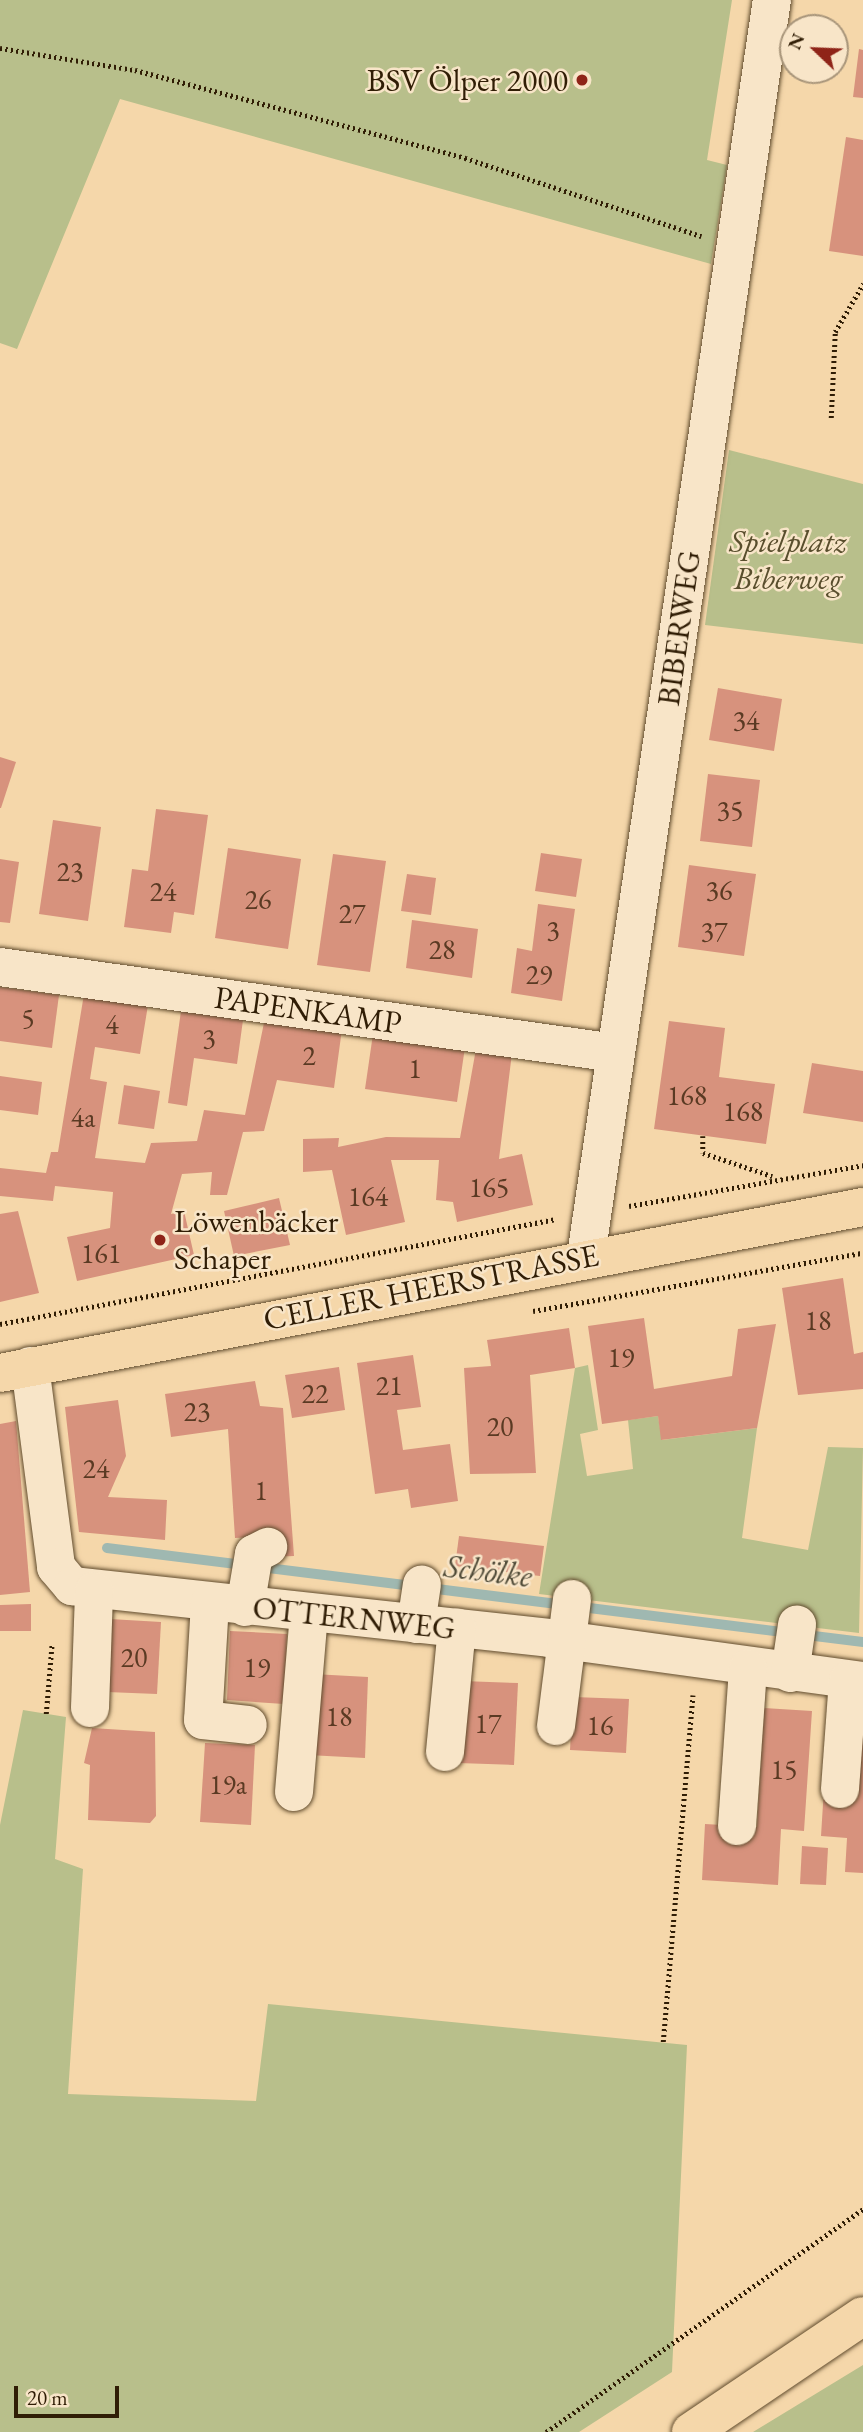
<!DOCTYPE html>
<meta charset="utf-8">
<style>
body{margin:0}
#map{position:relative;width:863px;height:2432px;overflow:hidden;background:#f5d7aa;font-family:"EB Garamond",serif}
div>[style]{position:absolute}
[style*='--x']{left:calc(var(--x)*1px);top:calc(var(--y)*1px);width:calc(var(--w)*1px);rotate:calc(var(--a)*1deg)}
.green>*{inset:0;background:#b8bf8b}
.stream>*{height:10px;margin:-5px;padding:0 5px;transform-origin:5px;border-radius:5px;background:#9fb8b1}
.building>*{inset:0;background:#d7927d}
.path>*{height:4.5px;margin-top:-2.25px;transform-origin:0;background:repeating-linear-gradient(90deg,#301d05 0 2px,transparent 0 5.5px)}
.roads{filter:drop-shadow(0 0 2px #614c2e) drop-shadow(0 0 2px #614c2e)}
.minor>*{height:38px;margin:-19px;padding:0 19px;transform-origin:19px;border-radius:19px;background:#f8e5c8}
.major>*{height:38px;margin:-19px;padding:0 19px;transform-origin:19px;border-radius:19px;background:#f5d7aa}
.highway>*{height:38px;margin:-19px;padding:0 19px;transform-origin:19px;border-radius:19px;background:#f5d7aa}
.dots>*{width:19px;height:19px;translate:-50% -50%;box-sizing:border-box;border:4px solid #f8e5c8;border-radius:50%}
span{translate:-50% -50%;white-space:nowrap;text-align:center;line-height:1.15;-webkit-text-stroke:5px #f8e5c8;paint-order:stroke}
.number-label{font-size:28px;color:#5a3a23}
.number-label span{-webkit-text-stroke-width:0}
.poi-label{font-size:32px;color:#301d05}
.right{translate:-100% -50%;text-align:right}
.left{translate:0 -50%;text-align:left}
.park-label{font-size:32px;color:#594e2d;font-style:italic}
.street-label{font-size:32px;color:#301d05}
.water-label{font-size:33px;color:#514c39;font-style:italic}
.north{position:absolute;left:779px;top:14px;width:70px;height:70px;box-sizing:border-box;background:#f8e5c8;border:2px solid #a8957a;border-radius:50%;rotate:293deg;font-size:19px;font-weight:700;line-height:28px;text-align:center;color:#301d05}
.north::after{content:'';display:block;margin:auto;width:24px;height:32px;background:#8f2418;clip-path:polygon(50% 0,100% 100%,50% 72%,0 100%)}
.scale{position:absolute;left:14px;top:2386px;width:105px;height:32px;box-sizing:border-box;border:4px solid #301d05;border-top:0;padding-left:9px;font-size:21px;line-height:24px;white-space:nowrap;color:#301d05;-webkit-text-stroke:5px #f8e5c8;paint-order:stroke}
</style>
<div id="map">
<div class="green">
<div style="clip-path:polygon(0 0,732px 0,707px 160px,727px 165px,711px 264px,120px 99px,17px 349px,0 343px)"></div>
<div style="clip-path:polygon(729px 450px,863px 484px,863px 644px,705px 625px)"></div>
<div style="clip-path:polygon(588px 1365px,598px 1430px,580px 1434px,587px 1476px,633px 1469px,628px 1420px,658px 1416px,662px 1440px,757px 1428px,742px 1538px,808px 1550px,828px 1447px,863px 1448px,859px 1633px,539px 1594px,575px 1368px)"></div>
<div style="clip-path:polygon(23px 1710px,66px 1717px,55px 1859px,83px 1869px,68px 2094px,256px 2101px,268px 2004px,687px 2045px,672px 2372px,579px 2432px,0 2432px,0 1825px)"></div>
<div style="clip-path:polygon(863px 2364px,863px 2432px,753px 2432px,863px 2365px)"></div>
</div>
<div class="stream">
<div style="--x:107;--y:1548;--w:762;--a:7.09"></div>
</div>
<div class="building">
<div style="clip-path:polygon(859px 49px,863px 50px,863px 98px,853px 97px)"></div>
<div style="clip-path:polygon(846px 137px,863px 140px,863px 256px,829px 251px)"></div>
<div style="clip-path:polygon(718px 688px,782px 699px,774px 751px,709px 740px)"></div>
<div style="clip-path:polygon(0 757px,16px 762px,1px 808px,0 808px)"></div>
<div style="clip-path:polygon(708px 774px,760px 780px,752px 847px,700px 841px)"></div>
<div style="clip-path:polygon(156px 809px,208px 815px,194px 915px,174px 912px,171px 933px,124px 927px,132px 869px,148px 871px)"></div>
<div style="clip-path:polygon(53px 820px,101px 827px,88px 921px,39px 914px)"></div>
<div style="clip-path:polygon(228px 848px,301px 859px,288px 949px,215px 938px)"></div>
<div style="clip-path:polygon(541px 853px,582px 859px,576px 897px,535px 891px)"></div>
<div style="clip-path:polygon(333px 854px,386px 861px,370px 972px,317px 965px)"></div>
<div style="clip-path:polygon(0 859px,19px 862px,10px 923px,0 922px)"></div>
<div style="clip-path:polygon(689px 865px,756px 874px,744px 956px,678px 947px)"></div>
<div style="clip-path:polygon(407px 874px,436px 878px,431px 915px,401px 911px)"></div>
<div style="clip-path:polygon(538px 904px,575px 909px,562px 1001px,511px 993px,517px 948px,532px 951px)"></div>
<div style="clip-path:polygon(412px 920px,478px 929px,472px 978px,406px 968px)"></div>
<div style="clip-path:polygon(0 987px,59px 995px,52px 1048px,0 1041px)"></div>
<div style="clip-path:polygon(84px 994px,148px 1005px,140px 1054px,95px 1047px,90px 1079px,107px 1082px,95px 1158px,145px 1163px,151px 1143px,197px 1141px,204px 1110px,245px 1115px,265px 1018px,342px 1029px,334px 1088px,277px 1080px,264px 1131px,243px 1132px,227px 1195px,210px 1195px,212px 1172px,182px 1174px,171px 1214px,184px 1211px,194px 1255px,77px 1281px,67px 1237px,110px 1228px,113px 1192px,55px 1186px,53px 1201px,0 1196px,0 1168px,46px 1173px,51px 1152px,58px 1152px)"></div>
<div style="clip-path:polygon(181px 1011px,243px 1020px,237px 1064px,194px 1058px,187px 1106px,168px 1103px)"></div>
<div style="clip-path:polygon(669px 1021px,725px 1028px,719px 1077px,775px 1084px,766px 1144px,654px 1129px)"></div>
<div style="clip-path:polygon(373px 1034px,465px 1047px,457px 1102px,365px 1089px)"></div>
<div style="clip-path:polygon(476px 1049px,512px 1053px,499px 1159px,522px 1154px,533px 1205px,457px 1222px,453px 1202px,436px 1200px,439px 1160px,391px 1160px,405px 1222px,346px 1235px,332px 1170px,303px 1172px,303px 1139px,339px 1138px,338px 1147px,386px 1137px,460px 1138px)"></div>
<div style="clip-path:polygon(812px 1063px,863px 1071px,863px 1122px,803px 1113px)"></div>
<div style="clip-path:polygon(0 1076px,42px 1082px,38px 1115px,0 1110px)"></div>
<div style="clip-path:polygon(124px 1085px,160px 1091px,154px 1129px,118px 1124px)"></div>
<div style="clip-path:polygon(279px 1198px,290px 1245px,234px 1256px,224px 1211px)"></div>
<div style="clip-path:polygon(18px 1211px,39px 1293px,0 1302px,0 1214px)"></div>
<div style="clip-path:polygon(843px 1278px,854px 1354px,863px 1352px,863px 1389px,798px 1395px,782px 1288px)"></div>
<div style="clip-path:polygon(644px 1318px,654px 1389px,732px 1376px,738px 1329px,776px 1324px,757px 1428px,661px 1440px,658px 1416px,602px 1424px,588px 1326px)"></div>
<div style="clip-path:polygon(569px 1328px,575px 1368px,530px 1375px,536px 1473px,470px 1474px,464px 1368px,491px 1366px,487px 1340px)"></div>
<div style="clip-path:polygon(413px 1355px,421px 1407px,397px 1410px,403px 1450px,450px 1444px,458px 1501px,411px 1508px,408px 1489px,375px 1494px,357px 1363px)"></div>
<div style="clip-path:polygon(339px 1367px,345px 1410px,292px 1418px,285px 1375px)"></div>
<div style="clip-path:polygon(255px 1381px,260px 1406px,283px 1408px,294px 1556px,268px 1557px,267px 1536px,235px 1538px,228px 1429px,171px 1437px,165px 1394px)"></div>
<div style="clip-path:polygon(118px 1400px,126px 1456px,108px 1497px,167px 1500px,165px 1540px,79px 1532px,65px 1407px)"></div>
<div style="clip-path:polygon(16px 1421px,30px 1592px,0 1595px,0 1424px)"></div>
<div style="clip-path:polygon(459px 1536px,544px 1546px,540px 1576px,455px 1566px)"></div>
<div style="clip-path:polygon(31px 1604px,31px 1631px,0 1631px,0 1605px)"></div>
<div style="clip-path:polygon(110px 1619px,161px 1622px,157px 1694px,107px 1692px)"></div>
<div style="clip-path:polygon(230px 1631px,287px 1634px,284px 1704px,227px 1700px)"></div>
<div style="clip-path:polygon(313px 1674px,368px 1677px,365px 1758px,308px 1755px)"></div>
<div style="clip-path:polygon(462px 1681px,518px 1683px,514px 1765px,458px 1763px)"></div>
<div style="clip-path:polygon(573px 1697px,629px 1699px,626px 1753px,570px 1750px)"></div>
<div style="clip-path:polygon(764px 1708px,812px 1711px,804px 1831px,781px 1829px,778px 1885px,702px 1880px,705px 1824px,757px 1827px)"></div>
<div style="clip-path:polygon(863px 1712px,863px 1873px,845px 1872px,847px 1838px,821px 1836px,824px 1788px)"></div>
<div style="clip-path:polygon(92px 1728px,155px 1732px,156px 1816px,150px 1823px,88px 1820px,90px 1765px,84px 1763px)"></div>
<div style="clip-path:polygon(205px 1743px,255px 1745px,251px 1825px,200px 1822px)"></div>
<div style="clip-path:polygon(802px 1846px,828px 1848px,826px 1885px,800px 1884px)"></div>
</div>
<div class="path">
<div style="--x:0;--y:48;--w:137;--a:9.3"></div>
<div style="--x:135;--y:70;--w:342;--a:14.9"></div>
<div style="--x:465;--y:158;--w:249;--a:18.3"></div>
<div style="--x:831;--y:418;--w:86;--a:-87.3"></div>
<div style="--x:835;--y:332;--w:56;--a:-59.7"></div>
<div style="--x:703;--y:1136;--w:17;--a:90"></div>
<div style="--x:703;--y:1153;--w:73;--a:18.4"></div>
<div style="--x:629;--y:1206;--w:238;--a:-9.9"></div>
<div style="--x:533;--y:1311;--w:335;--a:-10"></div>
<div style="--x:0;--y:1324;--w:566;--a:-10.69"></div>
<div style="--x:46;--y:1714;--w:71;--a:-85.2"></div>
<div style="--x:663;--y:2042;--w:348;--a:-85.1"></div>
<div style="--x:546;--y:2432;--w:388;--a:-35.1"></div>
</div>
<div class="roads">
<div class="minor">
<div style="--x:0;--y:967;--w:622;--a:7.95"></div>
<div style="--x:586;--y:1256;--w:1270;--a:-81.58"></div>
<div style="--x:30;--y:1366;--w:203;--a:82.6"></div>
<div style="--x:56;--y:1567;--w:25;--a:50"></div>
<div style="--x:72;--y:1586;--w:480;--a:6.2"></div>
<div style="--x:549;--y:1638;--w:317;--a:7.8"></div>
<div style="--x:210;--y:1603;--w:117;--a:93.4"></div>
<div style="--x:203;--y:1720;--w:45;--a:6.3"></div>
<div style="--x:245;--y:1607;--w:54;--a:-80.4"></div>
<div style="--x:254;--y:1554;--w:16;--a:-27"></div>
<div style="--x:416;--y:1624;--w:40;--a:-81.5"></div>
<div style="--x:790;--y:1673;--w:49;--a:-81.7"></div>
<div style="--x:90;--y:1708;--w:117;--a:-88"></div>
<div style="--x:556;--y:1726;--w:128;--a:-82.8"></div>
<div style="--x:445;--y:1752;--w:125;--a:-84.5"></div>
<div style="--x:840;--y:1789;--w:109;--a:-85.8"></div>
<div style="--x:294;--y:1792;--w:180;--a:-85.2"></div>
<div style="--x:737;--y:1826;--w:158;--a:-86"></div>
</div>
<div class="major">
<div style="--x:0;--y:1373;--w:879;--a:-10.89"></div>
</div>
<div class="highway">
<div style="--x:691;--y:2432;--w:207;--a:-34"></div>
</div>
</div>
<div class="dots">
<div style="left:582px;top:80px;background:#8f2418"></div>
<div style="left:160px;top:1240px;background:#8f2418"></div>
</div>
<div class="number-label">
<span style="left:746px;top:720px">34</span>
<span style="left:730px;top:810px">35</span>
<span style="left:70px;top:871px">23</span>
<span style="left:719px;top:890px">36</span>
<span style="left:163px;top:891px">24</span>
<span style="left:258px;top:899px">26</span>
<span style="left:352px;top:913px">27</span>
<span style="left:553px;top:930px">3</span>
<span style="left:714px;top:931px">37</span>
<span style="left:442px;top:949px">28</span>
<span style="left:539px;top:974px">29</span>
<span style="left:28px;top:1018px">5</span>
<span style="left:112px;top:1024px">4</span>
<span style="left:209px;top:1038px">3</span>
<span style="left:309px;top:1055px">2</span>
<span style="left:415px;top:1068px">1</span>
<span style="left:687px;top:1095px">168</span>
<span style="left:743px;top:1111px">168</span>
<span style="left:83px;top:1117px">4a</span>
<span style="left:489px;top:1187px">165</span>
<span style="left:368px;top:1196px">164</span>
<span style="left:101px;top:1253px">161</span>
<span style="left:818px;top:1320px">18</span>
<span style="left:621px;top:1357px">19</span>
<span style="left:389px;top:1385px">21</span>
<span style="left:315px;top:1393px">22</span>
<span style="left:197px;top:1411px">23</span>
<span style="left:500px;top:1426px">20</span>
<span style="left:96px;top:1468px">24</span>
<span style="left:261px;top:1490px">1</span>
<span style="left:134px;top:1657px">20</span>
<span style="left:257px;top:1667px">19</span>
<span style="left:339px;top:1716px">18</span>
<span style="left:488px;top:1723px">17</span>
<span style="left:600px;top:1725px">16</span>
<span style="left:784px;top:1769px">15</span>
<span style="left:228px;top:1784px">19a</span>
</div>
<div class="poi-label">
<span class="right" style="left:568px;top:80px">BSV Ölper 2000</span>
<span class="left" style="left:174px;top:1240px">Löwenbäcker<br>Schaper</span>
</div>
<div class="park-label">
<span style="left:788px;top:560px">Spielplatz<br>Biberweg</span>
</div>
<div class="street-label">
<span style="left:679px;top:628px;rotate:-82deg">BIBERWEG</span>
<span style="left:308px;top:1010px;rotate:8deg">PAPENKAMP</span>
<span style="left:431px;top:1287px;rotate:-11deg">CELLER HEERSTRASSE</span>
<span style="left:354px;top:1618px;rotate:6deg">OTTERNWEG</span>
</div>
<div class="water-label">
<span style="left:488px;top:1571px;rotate:7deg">Schölke</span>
</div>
<div class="north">N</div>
<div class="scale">20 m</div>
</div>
